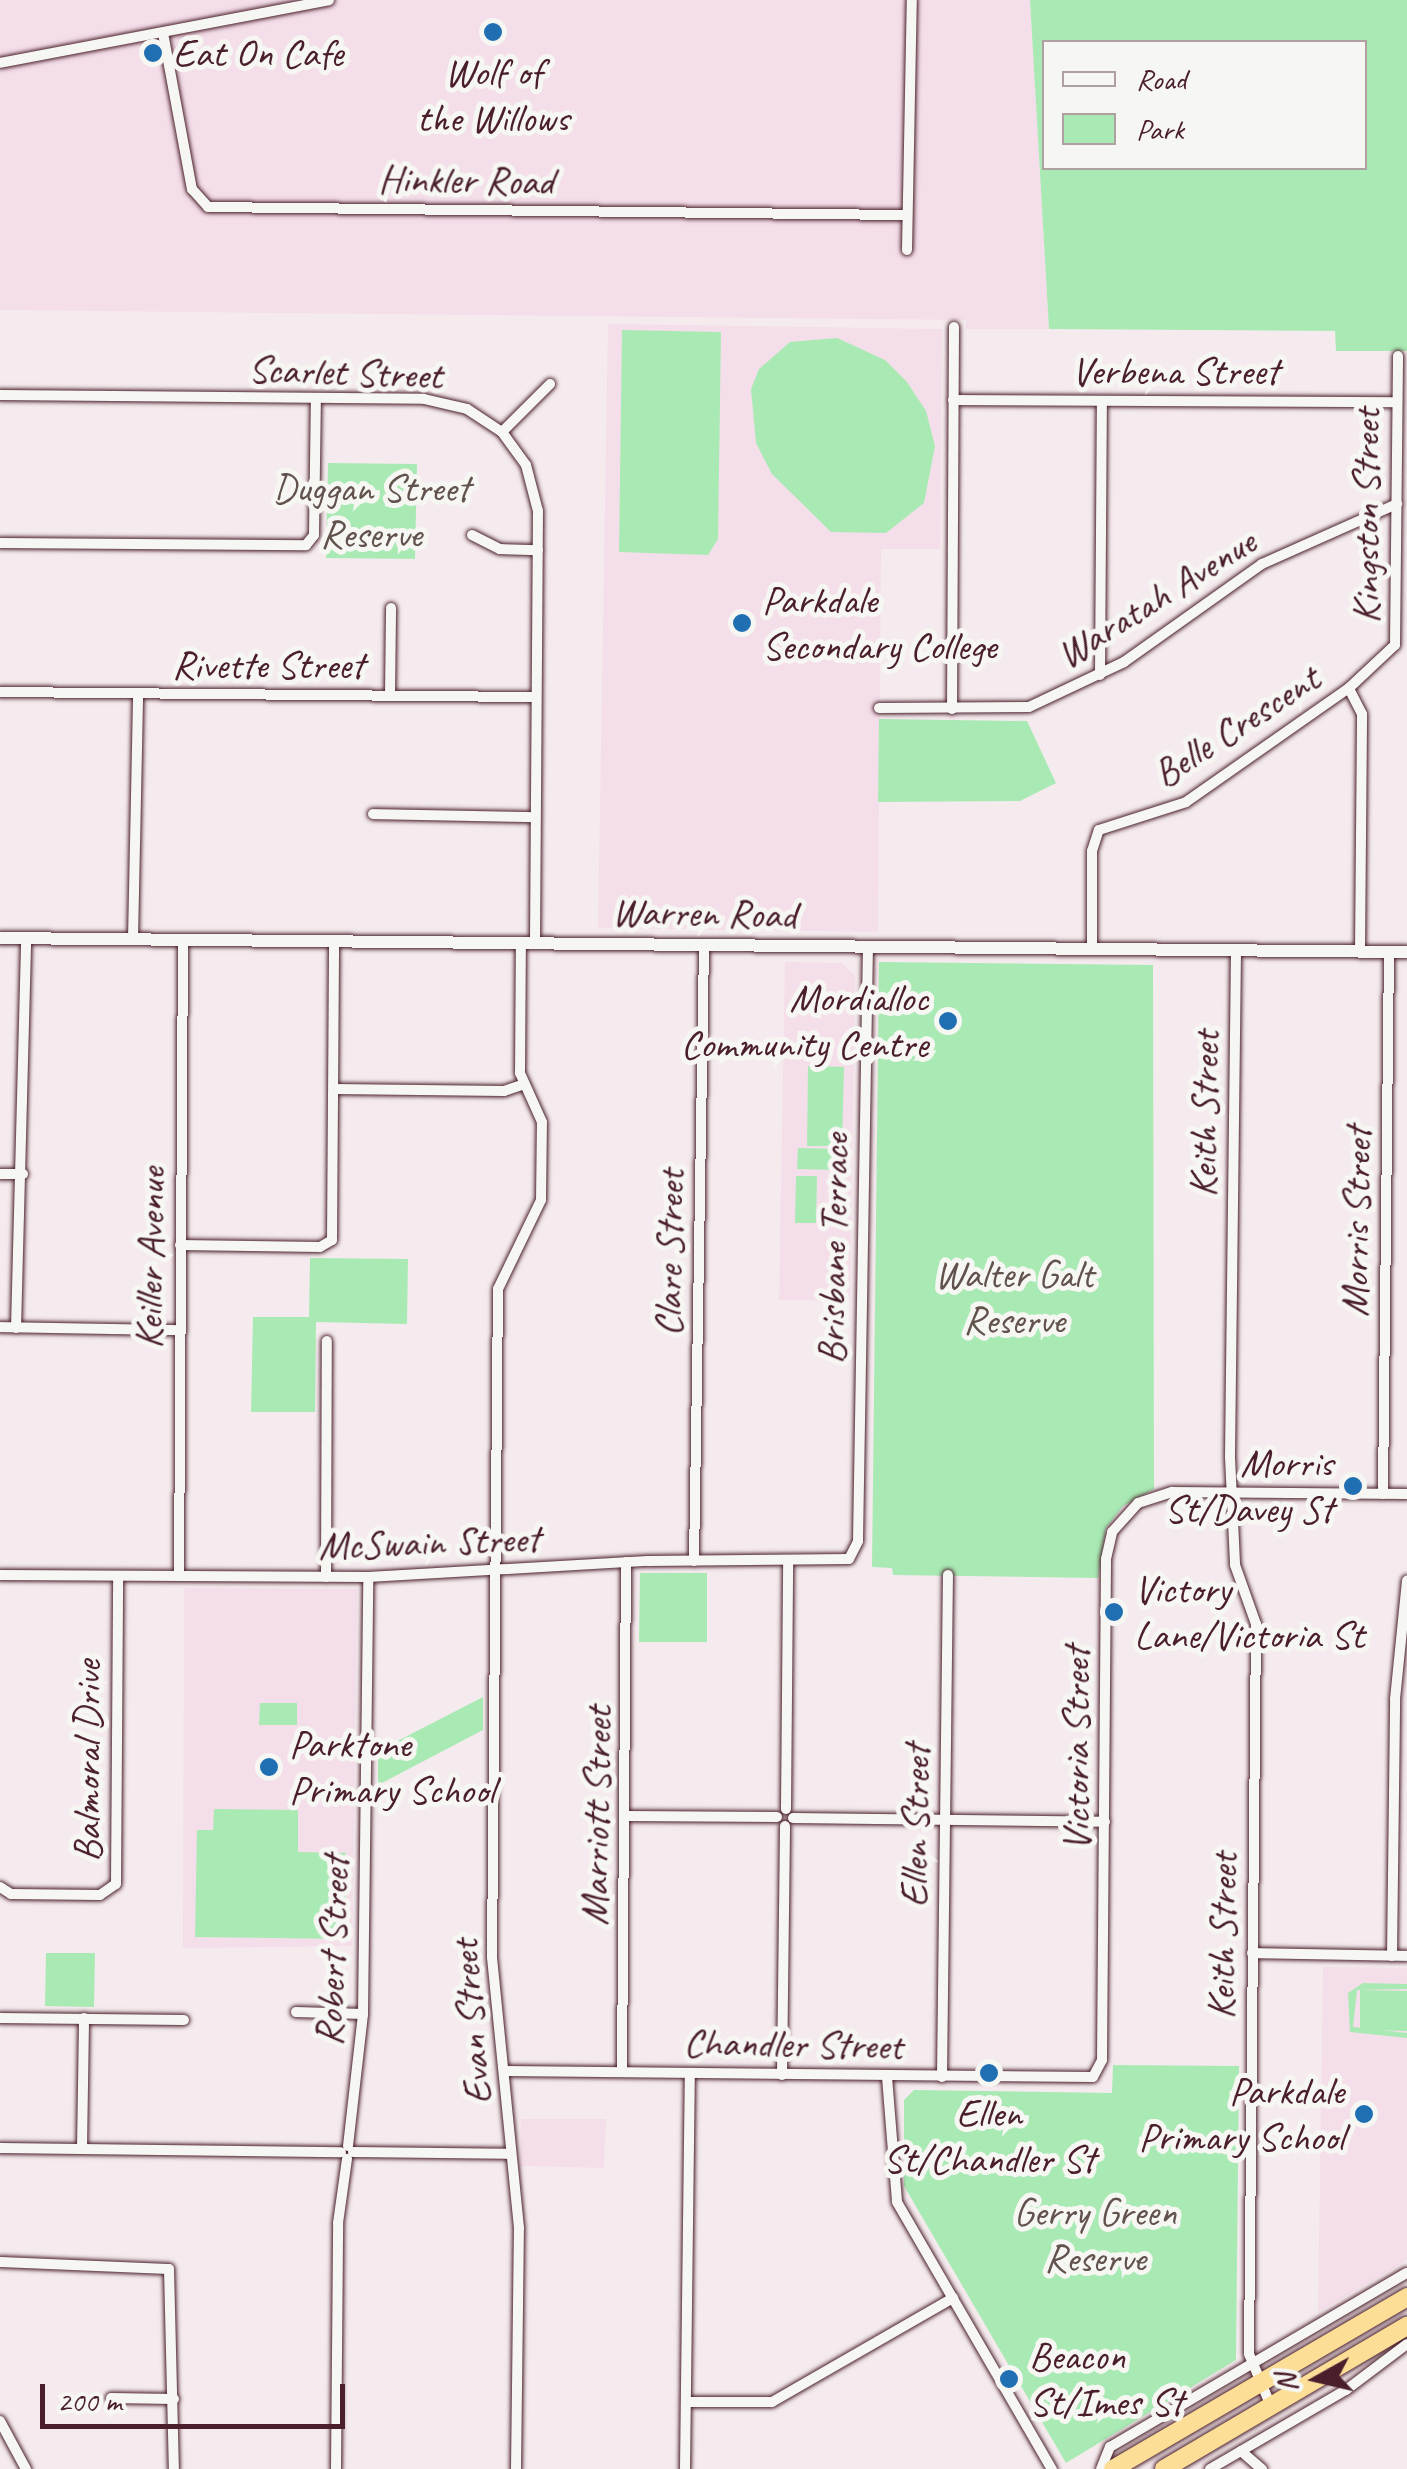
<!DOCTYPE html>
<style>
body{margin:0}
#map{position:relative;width:1407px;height:2469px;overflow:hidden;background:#f5ebee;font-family:Caveat,sans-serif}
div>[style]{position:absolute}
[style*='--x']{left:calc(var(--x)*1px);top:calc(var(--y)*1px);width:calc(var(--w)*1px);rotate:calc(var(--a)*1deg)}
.built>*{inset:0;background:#f4dee9}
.green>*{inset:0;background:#a9eab4}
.roads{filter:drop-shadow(0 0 2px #4a1f2b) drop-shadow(0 0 2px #4a1f2b)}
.minor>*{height:10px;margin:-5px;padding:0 5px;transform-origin:5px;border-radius:5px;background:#f6f6f2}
.tertiary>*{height:12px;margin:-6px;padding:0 6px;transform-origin:6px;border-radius:6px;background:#f6f6f2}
.trunk>*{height:18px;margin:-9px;padding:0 9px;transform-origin:9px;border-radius:9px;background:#fcde96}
.dots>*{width:28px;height:28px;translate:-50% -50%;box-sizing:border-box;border:5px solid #f6f6f2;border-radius:50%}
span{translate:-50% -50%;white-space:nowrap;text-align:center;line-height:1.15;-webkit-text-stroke:10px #f6f6f2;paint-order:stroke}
.poi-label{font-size:40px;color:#4a1f2b}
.left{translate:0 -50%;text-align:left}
.right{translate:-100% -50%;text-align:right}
.street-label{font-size:40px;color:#4a1f2b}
.park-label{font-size:40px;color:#62524d}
.legend{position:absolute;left:1042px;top:40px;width:325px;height:130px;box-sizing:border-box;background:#f6f6f2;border:2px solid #b1a0a2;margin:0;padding:12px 18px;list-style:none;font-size:30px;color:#4a1f2b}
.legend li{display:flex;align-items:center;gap:20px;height:50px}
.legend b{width:50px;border:2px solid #b1a0a2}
.north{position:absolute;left:1267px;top:2329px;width:100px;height:100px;-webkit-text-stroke:8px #f6f6f2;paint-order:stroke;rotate:262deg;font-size:28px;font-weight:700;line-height:40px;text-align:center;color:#4a1f2b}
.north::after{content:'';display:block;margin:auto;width:35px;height:45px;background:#4a1f2b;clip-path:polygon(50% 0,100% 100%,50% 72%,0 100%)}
.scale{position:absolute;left:40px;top:2384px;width:305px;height:45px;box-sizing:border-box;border:5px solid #4a1f2b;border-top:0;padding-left:12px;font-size:30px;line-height:35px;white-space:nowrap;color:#4a1f2b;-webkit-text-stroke:8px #f6f6f2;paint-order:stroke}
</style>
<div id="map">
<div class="built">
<div style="clip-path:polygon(0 0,1030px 0,1049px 329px,966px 329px,966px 320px,0 310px)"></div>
<div style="clip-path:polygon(608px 324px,942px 329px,940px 549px,881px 549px,878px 932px,598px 928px)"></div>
<div style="clip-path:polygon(785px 962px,842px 963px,855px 976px,850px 1301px,779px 1300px)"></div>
<div style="clip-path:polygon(184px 1588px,357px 1589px,352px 1946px,183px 1948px)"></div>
<div style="clip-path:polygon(1323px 1967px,1407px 1968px,1407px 2260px,1318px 2312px)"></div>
<div style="clip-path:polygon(521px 2119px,606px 2119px,604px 2168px,520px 2166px)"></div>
</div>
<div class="green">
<div style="clip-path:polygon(evenodd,1030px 0,1407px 0,1407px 351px,1336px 351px,1335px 331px,1049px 329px,1030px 0,1044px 42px,1364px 42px,1364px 168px,1044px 168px,1044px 42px)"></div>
<div style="clip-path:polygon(622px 330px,721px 332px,718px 539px,708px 555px,619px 552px)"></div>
<div style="clip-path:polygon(837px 338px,885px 360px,907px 382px,926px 411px,935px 446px,924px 503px,886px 533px,831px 532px,772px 474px,756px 443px,751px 389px,759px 369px,790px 342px)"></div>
<div style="clip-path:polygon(328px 463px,417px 464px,415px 559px,326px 558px)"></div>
<div style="clip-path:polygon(879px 719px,1027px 721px,1056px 783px,1020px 801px,878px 802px)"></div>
<div style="clip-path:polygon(879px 962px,1153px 965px,1154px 1489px,1123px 1506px,1106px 1528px,1098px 1578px,893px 1575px,892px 1568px,872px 1567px)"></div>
<div style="clip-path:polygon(808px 1066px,844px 1067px,842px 1146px,807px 1146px)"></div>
<div style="clip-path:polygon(798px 1148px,841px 1149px,841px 1170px,797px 1169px)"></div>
<div style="clip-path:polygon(796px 1176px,817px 1176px,816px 1223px,795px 1223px)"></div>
<div style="clip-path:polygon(310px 1258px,408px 1259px,407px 1324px,316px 1322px,315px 1412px,251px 1412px,253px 1317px,309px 1317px)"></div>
<div style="clip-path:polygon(640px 1573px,707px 1573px,707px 1642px,639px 1642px)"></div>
<div style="clip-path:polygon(483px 1697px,483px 1730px,378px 1785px,378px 1751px)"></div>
<div style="clip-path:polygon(260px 1703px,297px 1703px,297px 1725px,259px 1725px)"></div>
<div style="clip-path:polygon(214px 1809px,298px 1810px,298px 1852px,346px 1853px,345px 1939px,195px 1937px,197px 1830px,213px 1830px)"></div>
<div style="clip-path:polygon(46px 1953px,95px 1953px,94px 2007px,45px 2006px)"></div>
<div style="clip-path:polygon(1363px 1983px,1407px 1984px,1407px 1989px,1357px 1990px,1353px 2027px,1407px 2033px,1407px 2038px,1350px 2032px,1348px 1993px)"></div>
<div style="clip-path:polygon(1360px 1990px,1407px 1991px,1407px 2031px,1360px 2030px)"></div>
<div style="clip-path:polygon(1113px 2065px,1239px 2066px,1236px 2360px,1066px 2463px,904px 2186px,904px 2100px,914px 2090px,1112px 2093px)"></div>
</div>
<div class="roads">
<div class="minor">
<div style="--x:163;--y:33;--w:159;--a:79.5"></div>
<div style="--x:192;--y:189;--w:24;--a:48"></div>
<div style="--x:208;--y:207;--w:699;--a:0.66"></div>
<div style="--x:0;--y:63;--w:335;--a:-10.8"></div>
<div style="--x:907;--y:250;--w:250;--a:-88.9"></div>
<div style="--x:0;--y:395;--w:424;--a:0.5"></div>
<div style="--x:424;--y:399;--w:44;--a:13.1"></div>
<div style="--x:467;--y:409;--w:42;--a:33.3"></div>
<div style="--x:502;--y:432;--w:41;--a:54"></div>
<div style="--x:526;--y:465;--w:48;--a:75.4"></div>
<div style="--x:538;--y:511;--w:432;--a:90.4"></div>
<div style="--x:953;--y:400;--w:444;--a:0.3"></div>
<div style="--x:502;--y:432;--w:68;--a:-45"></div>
<div style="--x:472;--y:535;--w:31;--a:27"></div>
<div style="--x:500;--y:549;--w:38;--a:2"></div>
<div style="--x:0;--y:543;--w:306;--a:0.4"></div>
<div style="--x:306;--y:545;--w:13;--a:-51"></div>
<div style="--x:314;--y:535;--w:137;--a:-89.2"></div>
<div style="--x:1100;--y:675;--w:274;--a:-89.6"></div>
<div style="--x:0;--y:692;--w:535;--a:0.54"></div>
<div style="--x:390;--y:695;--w:87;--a:-89.3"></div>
<div style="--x:879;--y:708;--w:150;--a:-0.4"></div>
<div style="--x:1029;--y:707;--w:105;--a:-25.3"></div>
<div style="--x:1124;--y:662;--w:169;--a:-35.4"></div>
<div style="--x:1262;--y:564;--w:148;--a:-24"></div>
<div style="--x:952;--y:709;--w:382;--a:-89.7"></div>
<div style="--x:373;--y:814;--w:160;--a:1.1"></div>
<div style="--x:133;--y:939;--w:245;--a:-88.8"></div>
<div style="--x:1092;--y:949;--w:98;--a:-90"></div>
<div style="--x:1092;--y:851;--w:22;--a:-72"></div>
<div style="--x:1099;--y:830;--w:91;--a:-17.8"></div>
<div style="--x:1186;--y:802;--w:199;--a:-35"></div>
<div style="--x:1236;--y:951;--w:506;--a:90.68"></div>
<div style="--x:1230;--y:1457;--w:108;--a:87.3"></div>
<div style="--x:1235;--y:1565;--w:63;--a:70.4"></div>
<div style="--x:1256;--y:1624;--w:730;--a:90.55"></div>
<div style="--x:1249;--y:2354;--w:56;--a:67.1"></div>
<div style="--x:1360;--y:951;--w:237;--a:-89.5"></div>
<div style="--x:1362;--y:714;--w:29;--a:-117"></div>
<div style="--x:1349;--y:688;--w:63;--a:-43.1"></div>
<div style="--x:1395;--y:645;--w:289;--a:-89.4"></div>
<div style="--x:334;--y:1089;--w:170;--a:0.7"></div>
<div style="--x:504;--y:1091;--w:21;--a:-19"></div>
<div style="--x:0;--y:1174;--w:23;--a:0"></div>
<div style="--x:180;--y:1245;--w:140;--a:0.8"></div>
<div style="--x:320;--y:1247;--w:14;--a:-30"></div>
<div style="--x:332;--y:1240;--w:299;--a:-89.6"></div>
<div style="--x:0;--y:1327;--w:179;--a:1"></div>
<div style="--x:16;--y:1328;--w:390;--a:-88.5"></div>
<div style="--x:1383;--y:1494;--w:543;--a:-89.37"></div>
<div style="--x:694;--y:1561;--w:616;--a:-89.07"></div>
<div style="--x:0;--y:1575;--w:368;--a:0.3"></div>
<div style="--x:368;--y:1577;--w:280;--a:-3.3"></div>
<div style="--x:648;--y:1561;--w:201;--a:-0.6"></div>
<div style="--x:849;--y:1559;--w:20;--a:-63"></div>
<div style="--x:858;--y:1541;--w:594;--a:-89.04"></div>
<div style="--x:179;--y:1576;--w:636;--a:-89.64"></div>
<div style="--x:326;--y:1577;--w:236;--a:-89.8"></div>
<div style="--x:786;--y:1809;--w:248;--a:-89.5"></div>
<div style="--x:626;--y:1816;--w:151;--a:0.4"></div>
<div style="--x:793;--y:1818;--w:312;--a:0.7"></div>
<div style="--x:0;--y:1887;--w:13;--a:32"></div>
<div style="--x:11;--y:1894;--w:89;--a:0.6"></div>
<div style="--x:100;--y:1895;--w:19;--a:-35"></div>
<div style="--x:116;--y:1884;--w:308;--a:-89.6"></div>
<div style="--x:1252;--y:1953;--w:155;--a:1.1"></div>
<div style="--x:1392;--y:1956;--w:257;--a:-89.3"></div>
<div style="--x:1395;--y:1699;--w:119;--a:-84.2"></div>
<div style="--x:296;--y:2012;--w:67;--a:1.7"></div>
<div style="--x:0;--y:2018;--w:184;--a:0.6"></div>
<div style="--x:506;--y:2071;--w:587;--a:0.59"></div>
<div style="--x:1093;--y:2077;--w:19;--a:-62"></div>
<div style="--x:1102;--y:2060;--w:501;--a:-89.54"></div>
<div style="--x:1106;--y:1559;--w:28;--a:-77"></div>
<div style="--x:1112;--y:1532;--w:39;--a:-48"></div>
<div style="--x:1138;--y:1503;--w:36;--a:-18"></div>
<div style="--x:1172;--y:1492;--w:235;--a:0.5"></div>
<div style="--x:622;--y:2071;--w:509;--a:-89.55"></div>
<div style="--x:782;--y:2075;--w:249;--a:-89.3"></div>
<div style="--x:887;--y:2077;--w:125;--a:85.4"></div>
<div style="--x:897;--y:2202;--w:309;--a:59.9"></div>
<div style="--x:942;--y:2077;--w:502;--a:-89.32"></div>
<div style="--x:348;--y:2146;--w:133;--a:-83.5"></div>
<div style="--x:363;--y:2014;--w:437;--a:-89.3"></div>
<div style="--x:0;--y:2148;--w:341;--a:0.7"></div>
<div style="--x:82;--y:2149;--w:131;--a:-89.1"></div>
<div style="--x:353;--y:2152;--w:156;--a:0.7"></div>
<div style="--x:0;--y:2262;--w:169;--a:2.4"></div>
<div style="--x:169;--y:2269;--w:200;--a:88.6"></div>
<div style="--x:111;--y:2398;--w:63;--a:0.9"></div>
<div style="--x:686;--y:2402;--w:86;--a:0"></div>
<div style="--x:772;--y:2402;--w:209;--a:-29.9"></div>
<div style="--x:0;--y:2421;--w:55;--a:61.6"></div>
<div style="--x:1241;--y:2451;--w:28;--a:41"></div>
<div style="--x:336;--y:2469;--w:246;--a:-89.5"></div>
<div style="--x:338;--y:2223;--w:65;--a:-82"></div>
<div style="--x:516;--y:2469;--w:241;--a:-89.3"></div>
<div style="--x:519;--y:2228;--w:272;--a:-95.7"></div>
<div style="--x:492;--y:1957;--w:668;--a:-89.49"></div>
<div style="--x:498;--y:1289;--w:99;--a:-64.2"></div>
<div style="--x:541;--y:1200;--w:78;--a:-89.3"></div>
<div style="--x:542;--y:1122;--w:54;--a:-114.2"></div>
<div style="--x:520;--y:1073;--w:130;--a:-89.6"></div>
<div style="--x:685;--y:2469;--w:396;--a:-89.3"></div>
<div style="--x:1101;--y:2469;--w:24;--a:-68"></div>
<div style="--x:1110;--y:2447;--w:344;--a:-30.4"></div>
<div style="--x:1210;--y:2469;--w:157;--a:-30.2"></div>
<div style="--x:1346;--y:2390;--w:76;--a:-37"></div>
</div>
<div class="tertiary">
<div style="--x:0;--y:938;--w:1407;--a:0.57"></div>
</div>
<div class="trunk">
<div style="--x:1113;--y:2469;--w:341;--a:-30.3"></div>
<div style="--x:1164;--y:2469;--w:282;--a:-30.5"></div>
</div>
</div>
<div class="dots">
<div style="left:493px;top:32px;background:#1f6fb2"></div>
<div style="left:153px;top:53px;background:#1f6fb2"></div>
<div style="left:742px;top:623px;background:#1f6fb2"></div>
<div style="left:948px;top:1021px;background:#1f6fb2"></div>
<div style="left:1353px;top:1486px;background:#1f6fb2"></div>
<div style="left:1114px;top:1612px;background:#1f6fb2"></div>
<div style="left:269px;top:1767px;background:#1f6fb2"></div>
<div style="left:989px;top:2073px;background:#1f6fb2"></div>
<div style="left:1364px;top:2114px;background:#1f6fb2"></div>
<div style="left:1009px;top:2379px;background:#1f6fb2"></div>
</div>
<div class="poi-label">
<span class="left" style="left:173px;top:53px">Eat On Cafe</span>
<span style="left:493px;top:95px">Wolf of<br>the Willows</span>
<span class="left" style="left:762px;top:623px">Parkdale<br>Secondary College</span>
<span class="right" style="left:928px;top:1021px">Mordialloc<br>Community Centre</span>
<span class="right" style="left:1333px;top:1486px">Morris<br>St/Davey St</span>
<span class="left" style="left:1134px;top:1612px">Victory<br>Lane/Victoria St</span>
<span class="left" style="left:289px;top:1767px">Parktone<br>Primary School</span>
<span class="right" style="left:1344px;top:2114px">Parkdale<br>Primary School</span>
<span style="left:989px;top:2136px">Ellen<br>St/Chandler St</span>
<span class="left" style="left:1029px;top:2379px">Beacon<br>St/Imes St</span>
</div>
<div class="street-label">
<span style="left:466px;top:180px;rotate:1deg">Hinkler Road</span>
<span style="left:1175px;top:371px">Verbena Street</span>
<span style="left:345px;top:372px;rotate:2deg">Scarlet Street</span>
<span style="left:1366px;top:516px;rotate:-90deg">Kingston Street</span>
<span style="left:1156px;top:598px;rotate:-32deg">Waratah Avenue</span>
<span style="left:268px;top:665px">Rivette Street</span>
<span style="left:1236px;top:726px;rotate:-33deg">Belle Crescent</span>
<span style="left:704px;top:913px;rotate:1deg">Warren Road</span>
<span style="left:1204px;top:1114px;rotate:-89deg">Keith Street</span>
<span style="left:1356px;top:1222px;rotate:-89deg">Morris Street</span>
<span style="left:833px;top:1249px;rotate:-89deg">Brisbane Terrace</span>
<span style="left:669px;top:1253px;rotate:-89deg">Clare Street</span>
<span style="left:150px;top:1258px;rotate:-89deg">Keiller Avenue</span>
<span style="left:429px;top:1542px;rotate:-2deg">McSwain Street</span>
<span style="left:1076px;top:1749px;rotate:-90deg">Victoria Street</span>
<span style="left:87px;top:1761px;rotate:-90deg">Balmoral Drive</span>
<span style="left:596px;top:1816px;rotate:-89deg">Marriott Street</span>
<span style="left:915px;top:1826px;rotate:-89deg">Ellen Street</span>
<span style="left:1222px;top:1936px;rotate:-89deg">Keith Street</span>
<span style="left:332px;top:1951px;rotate:-88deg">Robert Street</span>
<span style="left:471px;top:2022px;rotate:-95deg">Evan Street</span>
<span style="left:793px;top:2044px;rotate:1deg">Chandler Street</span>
</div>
<div class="park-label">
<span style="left:371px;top:511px">Duggan Street<br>Reserve</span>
<span style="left:1014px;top:1297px">Walter Galt<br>Reserve</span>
<span style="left:1095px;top:2235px">Gerry Green<br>Reserve</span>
</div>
<ul class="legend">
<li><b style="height:12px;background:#f6f6f2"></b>Road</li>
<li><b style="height:28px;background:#a9eab4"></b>Park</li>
</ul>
<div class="north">N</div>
<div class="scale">200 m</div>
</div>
